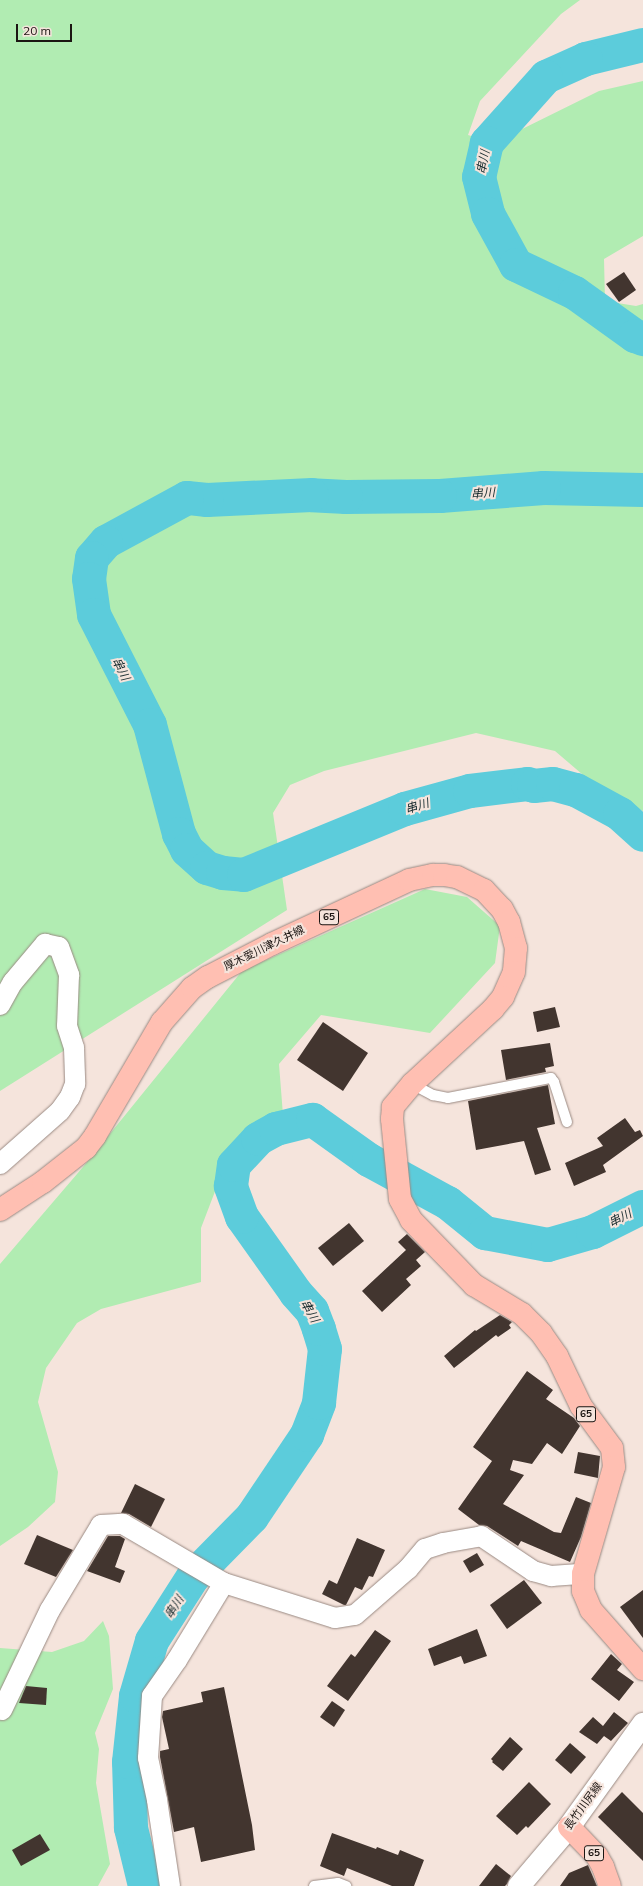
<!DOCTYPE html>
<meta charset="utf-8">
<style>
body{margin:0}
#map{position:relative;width:643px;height:1886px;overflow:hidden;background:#f5e4dc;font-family:Mulish,"Noto Sans JP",sans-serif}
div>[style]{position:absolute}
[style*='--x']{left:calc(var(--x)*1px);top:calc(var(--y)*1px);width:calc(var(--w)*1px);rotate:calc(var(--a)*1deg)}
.green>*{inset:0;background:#b1ecb2}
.river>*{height:34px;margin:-17px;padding:0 17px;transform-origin:17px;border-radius:17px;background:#5cccdb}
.building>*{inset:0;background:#42352f}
.roads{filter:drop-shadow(0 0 1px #9a8a83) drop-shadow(0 0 1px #9a8a83)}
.service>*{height:10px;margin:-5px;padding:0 5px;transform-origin:5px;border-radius:5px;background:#fff}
.minor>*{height:20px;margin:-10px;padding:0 10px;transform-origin:10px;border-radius:10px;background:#fff}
.secondary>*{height:22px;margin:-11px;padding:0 11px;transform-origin:11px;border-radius:11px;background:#fff}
.primary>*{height:22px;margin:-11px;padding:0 11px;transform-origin:11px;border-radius:11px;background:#ffbfb2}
span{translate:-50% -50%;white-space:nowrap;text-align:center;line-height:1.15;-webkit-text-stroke:4px #f5e4dc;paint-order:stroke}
.shield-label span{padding:1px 3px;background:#f5e4dc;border:1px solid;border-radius:3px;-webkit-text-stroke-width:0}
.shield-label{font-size:10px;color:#1b1512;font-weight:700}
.street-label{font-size:11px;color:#1b1512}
.water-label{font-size:12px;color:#192d30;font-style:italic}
.scale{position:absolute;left:16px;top:24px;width:56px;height:18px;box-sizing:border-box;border:2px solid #1b1512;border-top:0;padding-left:5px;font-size:12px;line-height:14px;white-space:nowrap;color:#1b1512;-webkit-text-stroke:3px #f5e4dc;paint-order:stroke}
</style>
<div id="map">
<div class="green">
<div style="clip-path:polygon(0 0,580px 0,561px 14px,480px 101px,468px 135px,494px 143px,599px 91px,643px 81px,643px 236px,604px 259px,605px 301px,636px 306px,643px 304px,643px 811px,603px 792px,555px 751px,476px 733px,324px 771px,290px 785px,273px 813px,287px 910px,0 1091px)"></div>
<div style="clip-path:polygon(425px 889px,467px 897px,500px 926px,495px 963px,430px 1033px,321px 1015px,279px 1064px,284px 1128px,219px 1181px,201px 1228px,201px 1282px,101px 1309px,77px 1323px,46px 1368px,38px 1402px,58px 1472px,55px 1502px,28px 1527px,0 1546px,0 1264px,83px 1167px,242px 971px)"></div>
<div style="clip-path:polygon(103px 1621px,109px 1636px,113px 1689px,95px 1733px,99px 1749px,96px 1783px,110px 1864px,98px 1886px,0 1886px,0 1648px,52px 1652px,84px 1641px)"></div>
</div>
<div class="river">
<div style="--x:643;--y:45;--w:59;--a:166.2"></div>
<div style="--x:586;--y:59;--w:44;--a:155.8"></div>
<div style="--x:546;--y:77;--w:89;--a:131.8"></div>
<div style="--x:487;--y:143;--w:35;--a:103"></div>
<div style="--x:479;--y:177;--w:38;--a:76"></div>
<div style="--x:488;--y:214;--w:58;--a:61.2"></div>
<div style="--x:516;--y:265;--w:65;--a:25.4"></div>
<div style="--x:575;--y:293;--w:74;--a:35.6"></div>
<div style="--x:635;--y:336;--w:9;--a:21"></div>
<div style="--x:643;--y:490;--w:99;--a:-178.8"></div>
<div style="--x:544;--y:488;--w:104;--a:175.6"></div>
<div style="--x:440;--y:496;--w:94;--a:179.4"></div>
<div style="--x:346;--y:497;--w:34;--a:-177"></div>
<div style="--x:312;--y:495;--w:105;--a:177.3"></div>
<div style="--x:207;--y:500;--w:20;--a:-174"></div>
<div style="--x:187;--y:498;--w:92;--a:151.5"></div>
<div style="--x:106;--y:542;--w:21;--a:131"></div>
<div style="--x:92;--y:558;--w:21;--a:98"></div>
<div style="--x:89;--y:579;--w:36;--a:82"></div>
<div style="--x:94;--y:615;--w:123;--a:63"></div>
<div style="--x:150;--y:725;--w:113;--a:75.1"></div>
<div style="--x:179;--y:834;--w:18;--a:63"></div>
<div style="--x:187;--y:850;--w:27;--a:42"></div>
<div style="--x:207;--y:868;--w:17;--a:17"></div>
<div style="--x:223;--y:873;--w:21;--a:5"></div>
<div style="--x:244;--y:875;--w:174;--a:-22.3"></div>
<div style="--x:405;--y:809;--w:67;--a:-15.5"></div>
<div style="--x:470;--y:791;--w:58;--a:-6.9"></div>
<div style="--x:528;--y:784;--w:6;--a:18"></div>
<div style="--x:534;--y:786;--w:19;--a:-6"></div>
<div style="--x:553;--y:784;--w:24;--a:15"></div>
<div style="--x:576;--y:790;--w:50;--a:28.6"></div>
<div style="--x:620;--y:814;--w:31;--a:42"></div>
<div style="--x:145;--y:1886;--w:60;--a:-103.6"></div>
<div style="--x:131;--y:1828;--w:66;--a:-91.7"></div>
<div style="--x:129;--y:1762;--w:66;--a:-83.9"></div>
<div style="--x:136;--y:1696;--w:57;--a:-73.8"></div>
<div style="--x:152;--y:1641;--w:76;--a:-57.4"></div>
<div style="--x:193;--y:1577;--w:84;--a:-45.5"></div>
<div style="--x:252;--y:1517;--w:99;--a:-56.1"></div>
<div style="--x:307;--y:1435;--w:34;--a:-69"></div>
<div style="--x:319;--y:1403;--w:54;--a:-83.7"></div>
<div style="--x:325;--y:1349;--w:21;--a:-107"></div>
<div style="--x:319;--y:1329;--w:19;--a:-111"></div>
<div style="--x:312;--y:1311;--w:24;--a:-132"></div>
<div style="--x:296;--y:1293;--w:93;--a:-125.4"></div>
<div style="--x:242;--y:1217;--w:33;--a:-110"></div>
<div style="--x:231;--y:1186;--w:21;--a:-82"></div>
<div style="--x:234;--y:1165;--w:35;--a:-47"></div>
<div style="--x:258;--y:1139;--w:21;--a:-29"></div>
<div style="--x:276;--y:1129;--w:38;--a:-14"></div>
<div style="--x:313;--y:1120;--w:69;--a:35.5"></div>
<div style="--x:369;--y:1160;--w:90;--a:28.6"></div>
<div style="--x:448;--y:1203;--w:48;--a:39"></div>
<div style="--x:485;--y:1233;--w:64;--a:10.8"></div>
<div style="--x:548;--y:1245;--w:47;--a:-16.1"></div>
<div style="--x:593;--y:1232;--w:56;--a:-26.6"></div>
</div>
<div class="building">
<div style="clip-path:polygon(624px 272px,636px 290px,619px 302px,606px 284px)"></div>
<div style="clip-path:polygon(555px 1007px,560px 1027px,537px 1032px,533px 1012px)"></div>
<div style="clip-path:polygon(323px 1022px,368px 1053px,343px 1091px,297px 1060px)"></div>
<div style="clip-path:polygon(550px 1043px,554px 1066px,545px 1068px,546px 1072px,506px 1080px,501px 1050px)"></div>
<div style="clip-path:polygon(548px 1085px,555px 1124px,537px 1128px,551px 1170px,535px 1175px,524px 1141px,476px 1150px,468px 1101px)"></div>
<div style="clip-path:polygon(625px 1118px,635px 1132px,640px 1130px,643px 1136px,603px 1165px,606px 1172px,574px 1186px,565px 1163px,603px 1146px,597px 1138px)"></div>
<div style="clip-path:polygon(349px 1223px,364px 1241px,333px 1266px,318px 1248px)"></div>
<div style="clip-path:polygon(407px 1234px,425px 1252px,416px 1260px,421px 1266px,406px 1279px,411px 1285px,382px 1312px,362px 1291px,406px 1250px,398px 1242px)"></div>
<div style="clip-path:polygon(500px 1315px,512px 1322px,509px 1325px,511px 1328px,498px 1337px,496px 1335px,454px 1368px,444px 1356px,475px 1330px,476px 1331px)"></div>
<div style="clip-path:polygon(527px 1371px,553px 1390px,546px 1399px,574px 1418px,580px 1426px,562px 1454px,547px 1443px,532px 1464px,513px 1460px,510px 1470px,524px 1475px,503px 1504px,554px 1532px,561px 1533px,576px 1497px,591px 1503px,581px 1537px,570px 1562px,521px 1541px,518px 1546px,487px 1526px,479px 1525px,458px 1509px,492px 1461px,473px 1447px)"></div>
<div style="clip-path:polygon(578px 1452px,600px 1456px,598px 1478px,574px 1473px)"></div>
<div style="clip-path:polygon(135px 1484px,165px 1499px,151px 1527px,129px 1514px,121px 1513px)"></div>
<div style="clip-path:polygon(37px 1535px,73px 1550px,56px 1577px,24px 1564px)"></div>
<div style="clip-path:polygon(108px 1536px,120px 1536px,125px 1539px,115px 1567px,125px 1571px,120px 1583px,87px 1571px)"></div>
<div style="clip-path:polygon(357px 1538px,385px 1550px,373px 1577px,369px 1576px,362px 1590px,355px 1587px,346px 1605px,344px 1605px,322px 1594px,329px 1580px,337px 1584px)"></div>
<div style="clip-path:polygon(477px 1553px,484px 1565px,470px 1573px,463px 1561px)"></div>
<div style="clip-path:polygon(524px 1580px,542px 1603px,507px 1629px,490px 1605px)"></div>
<div style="clip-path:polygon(643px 1590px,643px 1638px,620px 1607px)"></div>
<div style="clip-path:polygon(477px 1629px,487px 1656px,464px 1664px,461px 1656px,434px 1666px,428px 1649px)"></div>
<div style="clip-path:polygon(375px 1630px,391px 1641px,348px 1701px,327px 1686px,351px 1654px,355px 1657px)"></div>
<div style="clip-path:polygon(611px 1654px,622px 1664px,617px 1670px,634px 1682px,619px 1701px,591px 1679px)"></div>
<div style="clip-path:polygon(26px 1686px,47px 1688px,46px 1705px,19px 1703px)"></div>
<div style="clip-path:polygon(224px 1687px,252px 1825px,255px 1850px,201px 1862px,194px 1827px,174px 1832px,160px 1757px,160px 1751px,169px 1749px,162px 1717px,163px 1711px,203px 1702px,201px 1692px)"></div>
<div style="clip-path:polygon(332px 1701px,345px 1710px,334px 1727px,320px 1717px)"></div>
<div style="clip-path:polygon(614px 1712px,628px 1723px,611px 1741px,604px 1736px,597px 1744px,579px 1732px,593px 1717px,603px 1726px)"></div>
<div style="clip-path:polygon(510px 1737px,523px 1749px,503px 1771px,492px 1762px,493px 1761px,491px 1759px)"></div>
<div style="clip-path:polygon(570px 1743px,586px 1757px,571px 1774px,555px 1760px)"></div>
<div style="clip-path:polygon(529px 1782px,551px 1804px,528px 1828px,526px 1826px,517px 1835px,496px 1816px)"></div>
<div style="clip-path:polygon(622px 1792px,643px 1813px,643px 1861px,598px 1817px)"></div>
<div style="clip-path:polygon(332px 1833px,376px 1849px,377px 1847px,398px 1855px,400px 1850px,424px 1860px,414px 1886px,392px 1886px,347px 1868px,344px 1876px,320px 1866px)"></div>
<div style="clip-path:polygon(40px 1834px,50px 1850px,21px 1866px,12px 1850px)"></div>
<div style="clip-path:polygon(496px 1864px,511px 1876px,507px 1884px,505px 1886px,479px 1886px)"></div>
<div style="clip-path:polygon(588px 1865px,597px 1886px,560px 1886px,569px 1873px)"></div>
</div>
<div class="roads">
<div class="service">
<div style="--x:412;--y:1084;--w:24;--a:28"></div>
<div style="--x:433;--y:1095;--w:15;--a:11"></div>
<div style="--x:448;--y:1098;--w:105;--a:-11"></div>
<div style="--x:551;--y:1078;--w:5;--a:53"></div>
<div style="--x:554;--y:1082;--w:42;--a:72"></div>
<div style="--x:314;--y:1886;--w:24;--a:-7"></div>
<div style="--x:338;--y:1883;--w:9;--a:21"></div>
</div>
<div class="minor">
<div style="--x:0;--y:1005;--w:26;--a:-61"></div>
<div style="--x:13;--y:982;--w:50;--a:-49.9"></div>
<div style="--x:45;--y:944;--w:14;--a:12"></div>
<div style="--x:59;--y:947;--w:30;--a:70"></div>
<div style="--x:69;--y:975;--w:51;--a:92.2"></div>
<div style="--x:67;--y:1026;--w:23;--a:72"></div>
<div style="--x:74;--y:1048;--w:36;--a:88"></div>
<div style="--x:75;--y:1084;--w:14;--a:111"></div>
<div style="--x:70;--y:1097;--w:17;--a:126"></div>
<div style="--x:60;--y:1111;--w:80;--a:138.5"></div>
<div style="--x:2;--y:1710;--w:111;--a:-64.4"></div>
<div style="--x:50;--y:1610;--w:99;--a:-59"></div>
<div style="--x:101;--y:1525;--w:22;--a:-3"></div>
<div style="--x:123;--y:1524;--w:117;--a:30.3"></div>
<div style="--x:224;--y:1583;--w:116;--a:17.5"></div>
<div style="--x:335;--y:1618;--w:20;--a:-9"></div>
<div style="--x:355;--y:1615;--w:70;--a:-41"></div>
<div style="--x:408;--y:1569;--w:26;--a:-50"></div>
<div style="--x:425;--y:1549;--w:19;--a:-18"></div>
<div style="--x:443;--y:1543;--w:39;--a:-10"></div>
<div style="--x:481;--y:1536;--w:63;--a:33.9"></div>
<div style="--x:533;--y:1571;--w:19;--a:16"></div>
<div style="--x:551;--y:1576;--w:32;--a:-4"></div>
<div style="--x:170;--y:1886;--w:87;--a:-98.6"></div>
<div style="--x:157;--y:1800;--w:43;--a:-102.1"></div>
<div style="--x:148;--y:1758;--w:62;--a:-86.3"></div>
<div style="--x:152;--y:1696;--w:44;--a:-55.2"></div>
<div style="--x:177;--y:1660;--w:90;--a:-58.6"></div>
</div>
<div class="secondary">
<div style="--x:519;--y:1886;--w:77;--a:-49.7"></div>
<div style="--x:569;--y:1827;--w:127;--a:-54.3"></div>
</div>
<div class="primary">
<div style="--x:0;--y:1210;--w:51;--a:-33.1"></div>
<div style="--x:43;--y:1182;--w:55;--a:-38.3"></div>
<div style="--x:86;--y:1148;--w:15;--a:-53"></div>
<div style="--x:95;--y:1136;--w:132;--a:-59.6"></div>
<div style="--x:162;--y:1022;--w:45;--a:-48.6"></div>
<div style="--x:192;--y:988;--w:19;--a:-35"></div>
<div style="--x:208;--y:977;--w:72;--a:-27.3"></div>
<div style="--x:272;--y:944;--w:151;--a:-25"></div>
<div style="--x:409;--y:880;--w:25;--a:-12"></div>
<div style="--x:433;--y:875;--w:11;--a:0"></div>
<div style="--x:444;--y:875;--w:13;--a:9"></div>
<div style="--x:457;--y:877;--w:30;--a:26"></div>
<div style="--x:484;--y:890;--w:26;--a:47"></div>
<div style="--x:502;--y:909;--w:15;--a:62"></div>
<div style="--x:509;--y:922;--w:27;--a:75"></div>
<div style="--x:516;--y:948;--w:24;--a:95"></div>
<div style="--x:514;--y:972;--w:27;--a:114"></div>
<div style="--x:503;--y:997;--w:16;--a:130"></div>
<div style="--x:493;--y:1009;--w:110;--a:137.2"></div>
<div style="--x:412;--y:1084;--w:30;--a:130"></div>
<div style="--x:393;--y:1107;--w:12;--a:95"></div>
<div style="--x:392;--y:1119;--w:80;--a:84.3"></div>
<div style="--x:400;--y:1199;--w:24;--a:62"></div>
<div style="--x:411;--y:1220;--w:91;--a:45.9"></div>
<div style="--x:474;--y:1285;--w:56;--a:31.1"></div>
<div style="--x:522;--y:1314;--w:27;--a:45"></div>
<div style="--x:541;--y:1333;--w:28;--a:55"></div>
<div style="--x:557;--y:1356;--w:55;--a:64.4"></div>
<div style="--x:581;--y:1406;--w:52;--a:53.6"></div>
<div style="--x:612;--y:1448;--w:19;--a:84"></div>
<div style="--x:614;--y:1467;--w:111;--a:106.2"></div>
<div style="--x:583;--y:1574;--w:17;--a:90"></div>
<div style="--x:583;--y:1591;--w:21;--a:67"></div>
<div style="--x:591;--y:1610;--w:79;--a:48.6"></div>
<div style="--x:569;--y:1827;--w:40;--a:46"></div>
<div style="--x:597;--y:1856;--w:13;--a:61"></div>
<div style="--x:603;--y:1867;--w:20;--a:70"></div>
</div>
</div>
<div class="shield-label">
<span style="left:329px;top:917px">65</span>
<span style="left:586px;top:1414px">65</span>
<span style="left:594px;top:1853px">65</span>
</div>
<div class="street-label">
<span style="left:264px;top:948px;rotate:-26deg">厚木愛川津久井線</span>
<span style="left:583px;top:1806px;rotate:-54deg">長竹川尻線</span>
</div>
<div class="water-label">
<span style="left:483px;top:162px;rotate:-79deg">串川</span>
<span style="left:483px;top:493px;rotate:-4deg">串川</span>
<span style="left:121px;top:669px;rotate:63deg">串川</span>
<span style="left:417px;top:806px;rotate:-17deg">串川</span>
<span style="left:620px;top:1218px;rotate:-27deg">串川</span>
<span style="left:310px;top:1311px;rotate:61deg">串川</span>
<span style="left:174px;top:1607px;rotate:-57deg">串川</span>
</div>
<div class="scale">20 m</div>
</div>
